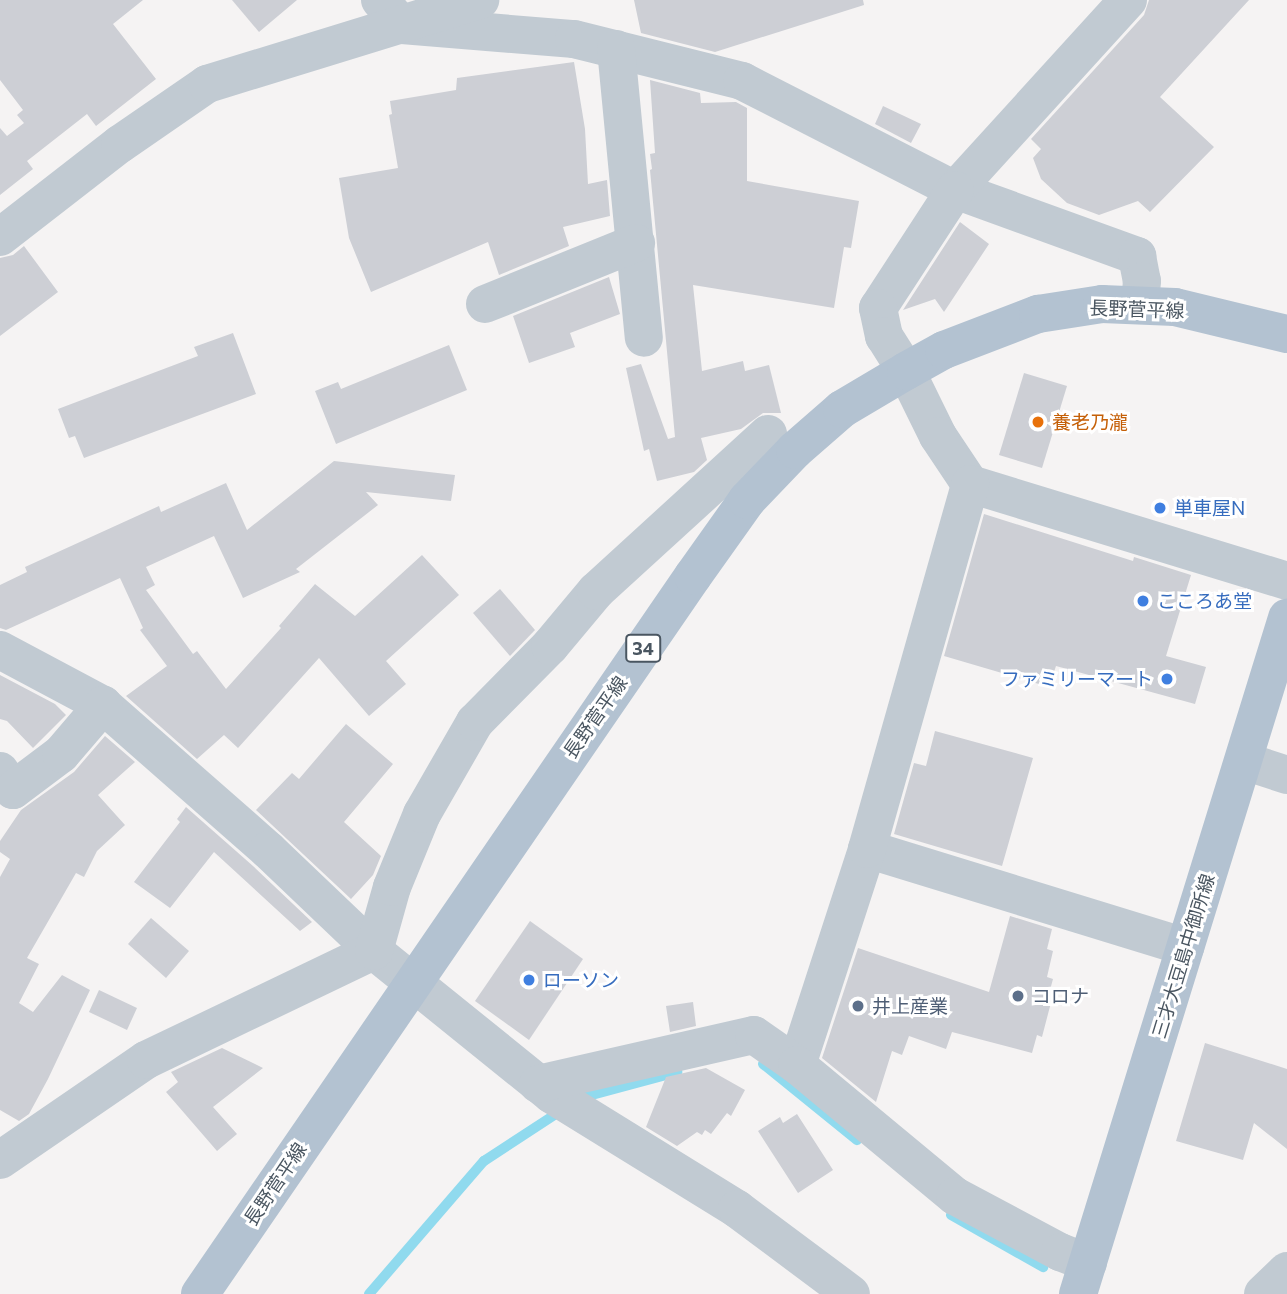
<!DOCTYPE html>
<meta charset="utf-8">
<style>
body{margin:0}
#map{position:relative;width:1287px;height:1294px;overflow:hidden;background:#f5f3f3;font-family:Commissioner,"Noto Sans JP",sans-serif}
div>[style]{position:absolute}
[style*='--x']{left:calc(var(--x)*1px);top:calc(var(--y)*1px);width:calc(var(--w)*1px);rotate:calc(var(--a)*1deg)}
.stream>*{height:10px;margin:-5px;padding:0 5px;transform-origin:5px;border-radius:5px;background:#90daee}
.building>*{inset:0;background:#cdcfd5}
.minor>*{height:38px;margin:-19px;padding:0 19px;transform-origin:19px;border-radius:19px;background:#c1cad2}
.major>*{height:38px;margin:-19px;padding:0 19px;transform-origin:19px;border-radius:19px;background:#b3c2d1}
.dots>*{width:19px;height:19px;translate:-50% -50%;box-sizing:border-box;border:4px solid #fff;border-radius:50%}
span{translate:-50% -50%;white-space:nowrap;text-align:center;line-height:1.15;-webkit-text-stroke:6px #fff;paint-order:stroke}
.shield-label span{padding:2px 5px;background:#fff;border:2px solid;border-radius:5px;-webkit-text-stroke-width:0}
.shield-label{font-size:18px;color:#4a5661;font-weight:700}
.street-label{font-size:19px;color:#4a5661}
.food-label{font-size:19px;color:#c56008}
.left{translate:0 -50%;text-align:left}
.shop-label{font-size:19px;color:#366cbe}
.right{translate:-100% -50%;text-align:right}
.service-label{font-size:19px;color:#4e5e75}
</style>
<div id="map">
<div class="stream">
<div style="--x:763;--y:1064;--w:121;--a:39"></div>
<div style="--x:577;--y:1099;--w:104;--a:-15.1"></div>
<div style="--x:951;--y:1215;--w:106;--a:29.5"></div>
<div style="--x:369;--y:1294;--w:176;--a:-49.2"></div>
<div style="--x:484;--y:1161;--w:93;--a:-33.2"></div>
</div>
<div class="building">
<div style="clip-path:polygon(0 0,143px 0,113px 24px,156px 79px,96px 126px,87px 114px,27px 161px,33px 169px,0 195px,0 128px,7px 136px,24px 123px,17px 115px,23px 110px,0 80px)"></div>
<div style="clip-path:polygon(232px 0,297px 0,259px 32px)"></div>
<div style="clip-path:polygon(634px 0,863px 0,864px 5px,715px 52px,641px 33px)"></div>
<div style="clip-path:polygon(1149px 0,1249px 0,1160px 97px,1214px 147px,1150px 212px,1138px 201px,1099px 215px,1067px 203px,1041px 179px,1033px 158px,1041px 149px,1031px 139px,1144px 15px)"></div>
<div style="clip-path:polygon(574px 62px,585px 129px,588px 184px,607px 180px,610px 216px,563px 227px,569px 246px,499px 275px,488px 242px,371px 292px,349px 238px,339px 178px,398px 168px,389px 115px,392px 114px,390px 101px,456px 90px,457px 78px)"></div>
<div style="clip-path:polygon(650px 80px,700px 93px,701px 103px,736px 102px,747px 108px,747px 181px,859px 201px,851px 248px,844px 247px,834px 308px,693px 285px,702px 371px,743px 361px,745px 371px,769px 365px,781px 413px,763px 413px,741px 429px,701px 438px,707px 460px,694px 472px,657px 481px,649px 449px,644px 451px,626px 368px,641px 364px,668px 439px,675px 437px,650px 170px,652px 169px,650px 154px,655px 153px)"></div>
<div style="clip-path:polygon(883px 106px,921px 124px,911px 143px,875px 124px)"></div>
<div style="clip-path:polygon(960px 222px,989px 244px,944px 312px,935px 299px,903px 310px)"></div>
<div style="clip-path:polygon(24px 246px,58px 292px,0 336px,0 258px,13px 255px)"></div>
<div style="clip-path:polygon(609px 277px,620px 314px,570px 333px,575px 347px,529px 363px,513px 316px)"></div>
<div style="clip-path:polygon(233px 333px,256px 394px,84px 458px,75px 436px,69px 438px,58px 409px,198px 356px,194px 347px)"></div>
<div style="clip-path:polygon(449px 345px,467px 390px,336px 444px,315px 391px,338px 382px,341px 389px)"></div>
<div style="clip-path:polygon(1024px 373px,1067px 386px,1042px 468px,999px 455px)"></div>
<div style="clip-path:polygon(334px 461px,455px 475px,451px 501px,366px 492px,378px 505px,296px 569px,300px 572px,243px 598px,214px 536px,146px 567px,155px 585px,146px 590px,193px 654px,197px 651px,226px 689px,281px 628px,279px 626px,315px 584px,355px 616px,422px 555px,459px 595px,386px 661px,406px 684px,369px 716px,319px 658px,238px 748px,224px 735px,197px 759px,126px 696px,167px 666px,140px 630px,143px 628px,120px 578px,6px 630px,0 628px,0 585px,27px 572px,25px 567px,159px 506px,161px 512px,226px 483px,247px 530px)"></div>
<div style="clip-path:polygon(984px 514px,1133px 561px,1134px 557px,1191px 575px,1166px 656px,1206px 667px,1195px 704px,1056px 666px,1049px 687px,944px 656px)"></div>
<div style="clip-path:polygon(500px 589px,535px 630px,510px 656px,473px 613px)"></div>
<div style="clip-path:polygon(0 675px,55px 704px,66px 715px,33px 748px,7px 721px,0 719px)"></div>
<div style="clip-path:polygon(346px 724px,393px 764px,344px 822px,381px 856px,373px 875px,351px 899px,256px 810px,292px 773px,299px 779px)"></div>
<div style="clip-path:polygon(935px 731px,1033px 758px,1002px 866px,894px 834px,914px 763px,926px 766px)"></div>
<div style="clip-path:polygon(105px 736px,135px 762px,98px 795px,125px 825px,97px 851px,84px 877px,76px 873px,27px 958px,39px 964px,19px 1003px,33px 1012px,62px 975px,90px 990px,48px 1079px,29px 1114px,19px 1121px,0 1110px,0 877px,10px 859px,0 852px,0 841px,21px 810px,74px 772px)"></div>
<div style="clip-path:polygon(186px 807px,253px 866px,312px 922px,300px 931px,214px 852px,170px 908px,134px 882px,180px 822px,177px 819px)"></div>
<div style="clip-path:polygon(1010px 916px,1052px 929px,1047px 949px,1053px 951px,1047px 977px,1053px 979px,1050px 990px,1054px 991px,1042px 1037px,1037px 1035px,1032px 1053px,952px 1032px,946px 1049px,909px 1036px,902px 1055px,892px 1051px,876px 1102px,822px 1058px,858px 948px,989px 992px)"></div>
<div style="clip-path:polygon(151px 918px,189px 951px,166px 978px,128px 944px)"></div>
<div style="clip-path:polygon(530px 921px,583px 959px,529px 1040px,475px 1001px)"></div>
<div style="clip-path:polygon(99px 990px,137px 1008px,127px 1030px,89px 1012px)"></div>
<div style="clip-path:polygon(693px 1002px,696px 1026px,670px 1032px,666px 1006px)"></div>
<div style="clip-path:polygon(1205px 1043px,1287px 1069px,1287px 1149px,1254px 1123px,1243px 1160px,1176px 1141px)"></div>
<div style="clip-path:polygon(222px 1048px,263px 1068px,213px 1107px,237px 1134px,217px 1151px,166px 1092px,178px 1082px,171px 1072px)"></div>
<div style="clip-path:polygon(706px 1068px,745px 1090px,731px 1116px,727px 1113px,711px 1134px,705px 1130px,702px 1135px,697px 1132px,677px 1146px,646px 1127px,666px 1077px)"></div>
<div style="clip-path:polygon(797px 1114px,833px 1170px,798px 1193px,758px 1131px,780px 1117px,783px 1123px)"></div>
</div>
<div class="minor">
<div style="--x:380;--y:0;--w:33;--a:49"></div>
<div style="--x:402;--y:25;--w:173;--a:4.7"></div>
<div style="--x:574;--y:39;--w:173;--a:14"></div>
<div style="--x:742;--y:81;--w:239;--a:27.1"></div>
<div style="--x:955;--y:190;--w:194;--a:19.9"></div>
<div style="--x:1137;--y:256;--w:25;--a:79"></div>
<div style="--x:1142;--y:281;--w:24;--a:95"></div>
<div style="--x:1128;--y:0;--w:257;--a:132.3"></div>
<div style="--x:955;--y:190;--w:141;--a:123.1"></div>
<div style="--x:878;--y:308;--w:29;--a:78"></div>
<div style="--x:884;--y:336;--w:41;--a:57.8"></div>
<div style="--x:906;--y:371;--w:72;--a:63.8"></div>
<div style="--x:938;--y:436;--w:58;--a:56.3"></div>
<div style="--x:970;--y:484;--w:332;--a:17"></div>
<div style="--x:616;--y:49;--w:290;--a:84.5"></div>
<div style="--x:0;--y:237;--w:152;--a:-37.8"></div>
<div style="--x:120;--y:144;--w:106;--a:-34.6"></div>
<div style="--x:207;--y:84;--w:286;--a:-17.1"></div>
<div style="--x:485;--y:304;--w:163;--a:-22"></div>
<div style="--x:0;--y:650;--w:117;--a:28.1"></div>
<div style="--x:103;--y:705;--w:220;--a:41.3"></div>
<div style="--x:268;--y:850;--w:146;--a:43.6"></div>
<div style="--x:374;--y:951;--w:228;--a:38.9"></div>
<div style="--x:551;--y:1094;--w:219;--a:31.7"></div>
<div style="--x:737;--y:1209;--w:142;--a:36.7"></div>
<div style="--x:1244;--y:761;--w:45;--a:18"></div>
<div style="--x:0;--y:771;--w:23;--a:56"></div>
<div style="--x:13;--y:790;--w:60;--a:-36.9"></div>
<div style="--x:61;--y:754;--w:65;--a:-49.4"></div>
<div style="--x:867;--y:849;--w:333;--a:17.1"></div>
<div style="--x:797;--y:1065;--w:227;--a:-72"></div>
<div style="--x:867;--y:849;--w:379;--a:-74.2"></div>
<div style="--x:538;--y:1084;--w:221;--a:-12.8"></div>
<div style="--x:754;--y:1035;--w:52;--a:34.9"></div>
<div style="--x:797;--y:1065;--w:205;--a:39.7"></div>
<div style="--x:955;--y:1196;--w:119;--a:28.1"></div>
<div style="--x:1060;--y:1252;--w:30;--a:21"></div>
<div style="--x:0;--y:1160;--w:177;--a:-34.4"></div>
<div style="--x:146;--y:1060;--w:253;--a:-25.6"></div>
<div style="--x:374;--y:951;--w:66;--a:-74.3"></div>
<div style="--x:392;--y:887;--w:79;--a:-67.7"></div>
<div style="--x:422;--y:814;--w:106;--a:-60.1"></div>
<div style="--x:475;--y:722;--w:107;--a:-45.4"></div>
<div style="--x:550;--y:646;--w:72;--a:-50.1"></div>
<div style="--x:596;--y:591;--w:233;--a:-42.4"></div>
<div style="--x:1263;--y:1294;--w:33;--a:-44"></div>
</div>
<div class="major">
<div style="--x:200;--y:1294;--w:871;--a:-55.53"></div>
<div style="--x:693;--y:576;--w:93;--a:-54.6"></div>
<div style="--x:747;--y:500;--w:69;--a:-46.2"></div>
<div style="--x:795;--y:450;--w:62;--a:-41.1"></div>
<div style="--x:842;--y:409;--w:74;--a:-30.7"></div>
<div style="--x:906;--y:371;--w:43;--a:-28.9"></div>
<div style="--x:944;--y:350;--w:101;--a:-21"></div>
<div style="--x:1038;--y:314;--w:65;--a:-8.9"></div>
<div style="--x:1102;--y:304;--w:73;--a:2.4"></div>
<div style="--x:1175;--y:307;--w:115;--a:13.6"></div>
<div style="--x:1078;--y:1294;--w:708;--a:-72.82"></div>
</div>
<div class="dots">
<div style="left:1038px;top:422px;background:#e8710a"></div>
<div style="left:1160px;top:508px;background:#3f7fe0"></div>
<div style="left:1143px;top:601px;background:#3f7fe0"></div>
<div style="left:1167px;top:679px;background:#3f7fe0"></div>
<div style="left:529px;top:980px;background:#3f7fe0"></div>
<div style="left:1018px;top:996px;background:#5c6f8a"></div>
<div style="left:858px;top:1006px;background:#5c6f8a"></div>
</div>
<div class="shield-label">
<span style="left:643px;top:648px">34</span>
</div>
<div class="street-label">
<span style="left:1137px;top:309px;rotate:2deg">長野菅平線</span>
<span style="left:595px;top:717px;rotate:-55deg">長野菅平線</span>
<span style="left:1183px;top:956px;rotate:-73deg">三才大豆島中御所線</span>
<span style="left:275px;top:1184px;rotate:-56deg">長野菅平線</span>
</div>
<div class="food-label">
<span class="left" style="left:1052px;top:422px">養老乃瀧</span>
</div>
<div class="shop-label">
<span class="left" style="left:1174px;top:508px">単車屋N</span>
<span class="left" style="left:1157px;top:601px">こころあ堂</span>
<span class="right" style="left:1153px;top:679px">ファミリーマート</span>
<span class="left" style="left:543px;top:980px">ローソン</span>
</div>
<div class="service-label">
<span class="left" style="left:1032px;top:996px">コロナ</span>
<span class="left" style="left:872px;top:1006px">井上産業</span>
</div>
</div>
